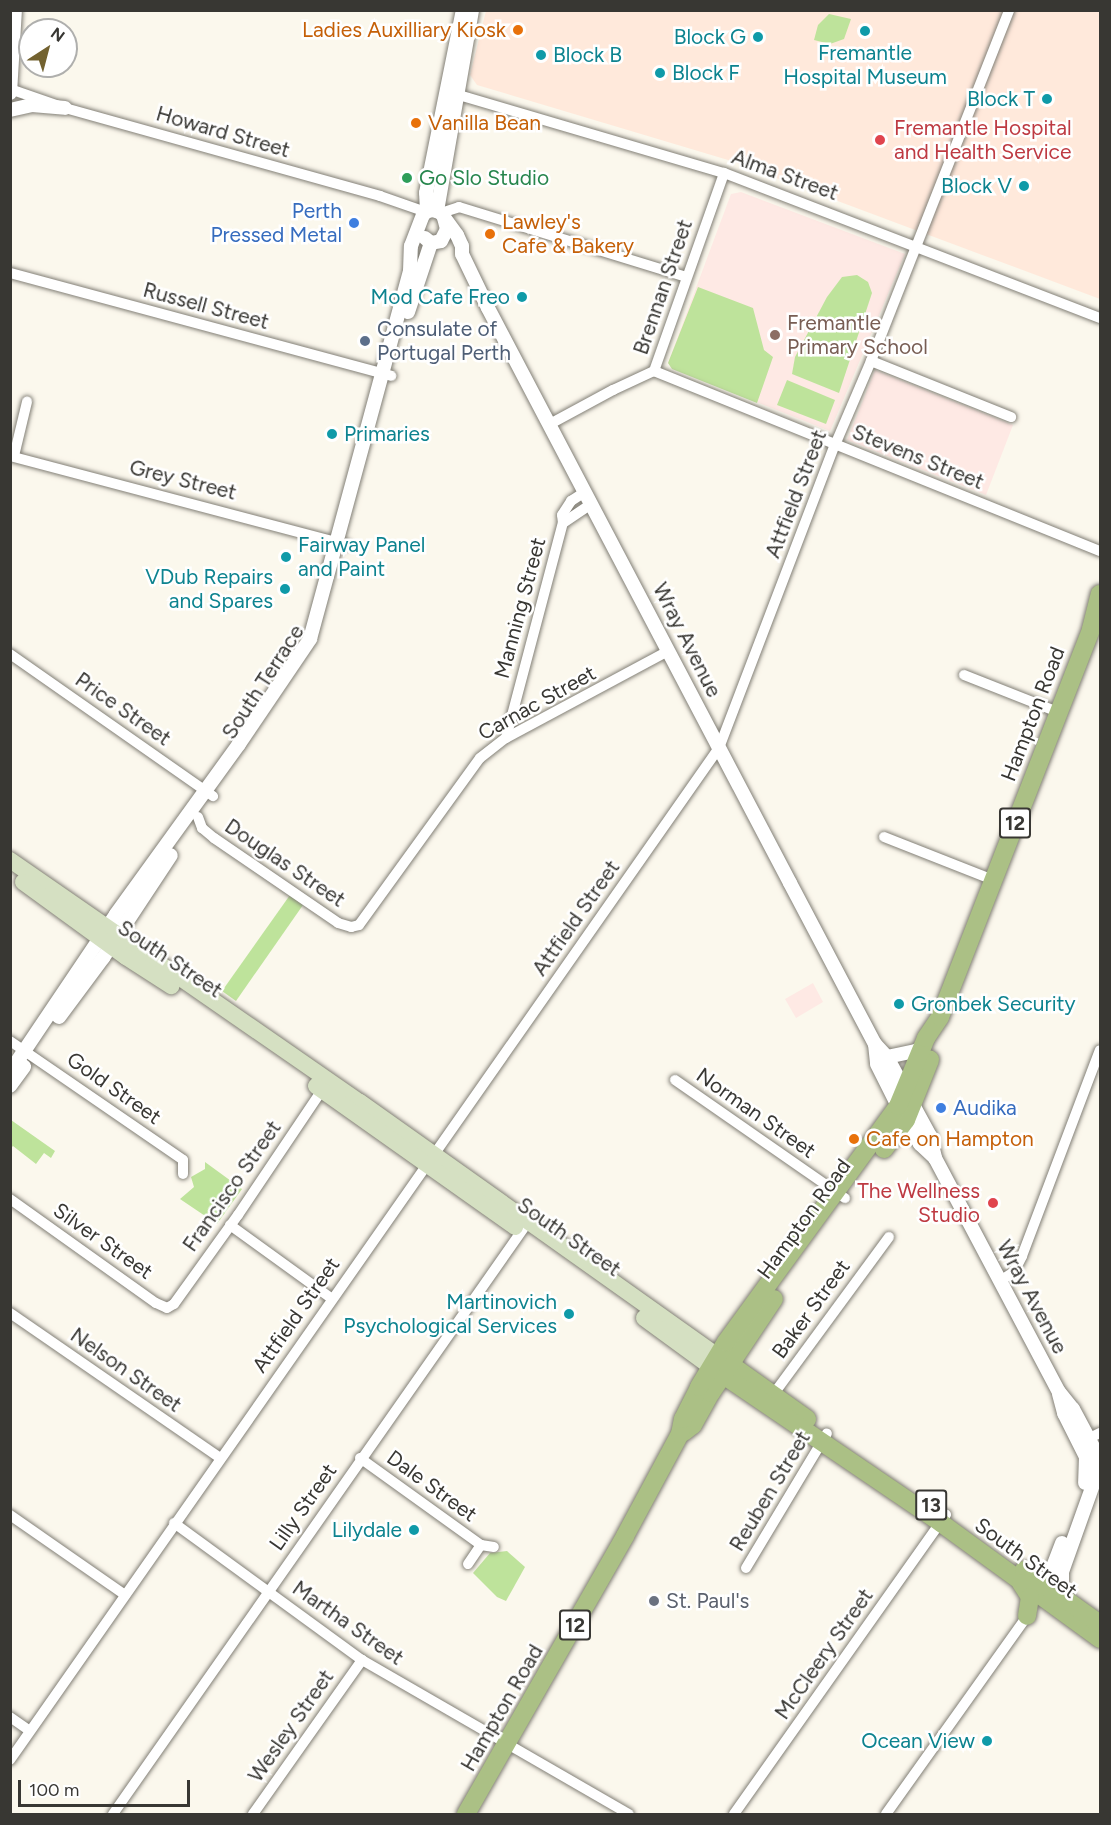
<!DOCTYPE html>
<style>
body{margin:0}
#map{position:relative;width:1111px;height:1825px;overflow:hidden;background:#fbf8ed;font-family:Figtree,sans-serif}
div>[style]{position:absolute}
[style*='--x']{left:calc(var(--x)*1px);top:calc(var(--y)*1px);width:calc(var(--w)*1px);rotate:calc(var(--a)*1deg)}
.education>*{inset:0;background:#fee9e4}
.medical>*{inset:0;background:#ffe9db}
.green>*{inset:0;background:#bee39b}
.roads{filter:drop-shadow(0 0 2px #827f76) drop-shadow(0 0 2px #827f76)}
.minor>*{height:10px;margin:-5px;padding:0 5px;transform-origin:5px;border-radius:5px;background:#fff}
.tertiary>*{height:14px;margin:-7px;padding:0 7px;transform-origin:7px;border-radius:7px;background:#fff}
.secondary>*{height:16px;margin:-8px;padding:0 8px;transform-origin:8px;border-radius:8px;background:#d5e0c2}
.primary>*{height:18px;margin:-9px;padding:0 9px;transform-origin:9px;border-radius:9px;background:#abc085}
.dots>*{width:16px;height:16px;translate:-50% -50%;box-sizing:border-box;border:3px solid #fff;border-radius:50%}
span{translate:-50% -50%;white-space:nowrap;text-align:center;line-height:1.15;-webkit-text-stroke:5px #fff;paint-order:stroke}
.shield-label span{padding:2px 4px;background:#fff;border:2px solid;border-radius:4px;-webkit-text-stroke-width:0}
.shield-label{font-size:20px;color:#383733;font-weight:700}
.food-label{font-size:21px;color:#c56008}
.right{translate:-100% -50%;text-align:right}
.left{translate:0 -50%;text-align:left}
.culture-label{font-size:21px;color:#0d838f}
.health-label{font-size:21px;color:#be3a42}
.street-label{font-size:21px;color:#383733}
.leisure-label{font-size:21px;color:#27864d}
.shop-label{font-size:21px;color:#366cbe}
.education-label{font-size:21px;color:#785e54}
.service-label{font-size:21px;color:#4e5e75}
.worship-label{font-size:21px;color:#5b616d}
.frame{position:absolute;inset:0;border:12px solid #383733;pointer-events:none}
.north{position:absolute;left:18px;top:18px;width:60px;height:60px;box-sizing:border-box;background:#fff;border:2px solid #afafad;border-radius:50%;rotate:36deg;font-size:16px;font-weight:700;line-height:24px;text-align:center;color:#383733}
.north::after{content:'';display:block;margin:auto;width:21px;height:27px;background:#736230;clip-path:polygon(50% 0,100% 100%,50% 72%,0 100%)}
.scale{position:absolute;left:18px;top:1780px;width:172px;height:27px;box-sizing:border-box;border:3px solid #383733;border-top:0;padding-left:8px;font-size:18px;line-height:21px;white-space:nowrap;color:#383733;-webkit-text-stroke:4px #fff;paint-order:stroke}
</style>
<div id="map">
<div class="education">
<div style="clip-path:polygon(741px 192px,905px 254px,830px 431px,672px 369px,668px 363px,731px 194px)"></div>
<div style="clip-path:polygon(875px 370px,1013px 425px,986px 495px,847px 440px)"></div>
<div style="clip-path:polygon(813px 983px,823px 1002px,796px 1018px,785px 999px)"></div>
</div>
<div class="medical">
<div style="clip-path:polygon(486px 11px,1100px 11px,1100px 299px,728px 160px,477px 85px,470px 75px)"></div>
</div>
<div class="green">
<div style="clip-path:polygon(829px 14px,851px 19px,844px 39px,830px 44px,814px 40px,818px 25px)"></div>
<div style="clip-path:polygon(857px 275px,868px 282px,872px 293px,839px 393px,792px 374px,795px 357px,827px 297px,842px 277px)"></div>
<div style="clip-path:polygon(698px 287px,753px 308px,764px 350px,773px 357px,757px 403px,672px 369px,668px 363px)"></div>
<div style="clip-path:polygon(787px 380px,835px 400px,826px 424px,777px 405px)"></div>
<div style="clip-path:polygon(290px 895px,303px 905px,236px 1001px,222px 991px)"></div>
<div style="clip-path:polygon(11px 1120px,55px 1151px,51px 1158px,44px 1153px,36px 1164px,13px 1146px,11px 1148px)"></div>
<div style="clip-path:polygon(205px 1162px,242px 1189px,217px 1224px,180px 1199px,194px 1187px,191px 1177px,205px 1169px)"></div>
<div style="clip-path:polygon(507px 1551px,525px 1567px,506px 1601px,497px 1597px,473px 1573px,490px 1553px)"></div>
</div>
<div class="roads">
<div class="minor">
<div style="--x:10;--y:89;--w:58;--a:19.1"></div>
<div style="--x:65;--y:108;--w:327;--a:15.6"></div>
<div style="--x:380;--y:196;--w:49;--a:19.2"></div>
<div style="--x:452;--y:93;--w:284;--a:16.4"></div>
<div style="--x:724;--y:173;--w:403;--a:21.1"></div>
<div style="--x:441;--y:213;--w:19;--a:-18"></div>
<div style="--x:459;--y:207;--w:238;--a:17.1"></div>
<div style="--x:10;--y:273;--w:395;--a:15.1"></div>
<div style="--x:871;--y:361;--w:151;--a:21.8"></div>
<div style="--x:654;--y:371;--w:481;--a:22"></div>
<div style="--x:550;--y:424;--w:72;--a:-28.4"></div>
<div style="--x:613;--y:390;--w:45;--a:-24.9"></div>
<div style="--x:654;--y:371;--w:210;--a:-70.5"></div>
<div style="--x:10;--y:456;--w:348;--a:14.8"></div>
<div style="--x:14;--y:456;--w:56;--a:-76.5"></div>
<div style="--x:563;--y:523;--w:34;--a:-34"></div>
<div style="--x:10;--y:654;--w:248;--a:35"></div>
<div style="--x:964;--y:675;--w:101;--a:21.5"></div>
<div style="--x:506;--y:738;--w:222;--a:-75.2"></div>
<div style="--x:563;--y:523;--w:8;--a:-97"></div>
<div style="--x:562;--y:515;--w:17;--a:-57"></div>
<div style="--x:571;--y:501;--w:17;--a:-33"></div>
<div style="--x:198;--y:817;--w:12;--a:70"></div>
<div style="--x:202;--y:828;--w:16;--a:40"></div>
<div style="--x:214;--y:838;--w:150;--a:34.4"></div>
<div style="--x:338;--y:923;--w:14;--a:17"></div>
<div style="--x:351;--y:927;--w:8;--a:-14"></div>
<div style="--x:359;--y:925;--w:206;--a:-54.1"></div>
<div style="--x:480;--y:758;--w:33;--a:-38"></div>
<div style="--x:506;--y:738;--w:184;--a:-28.2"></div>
<div style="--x:884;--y:837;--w:117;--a:21.5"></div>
<div style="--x:10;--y:1041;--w:210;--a:34.5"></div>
<div style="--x:183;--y:1160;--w:14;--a:90"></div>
<div style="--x:675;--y:1080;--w:207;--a:34.8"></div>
<div style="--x:10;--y:1199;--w:179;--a:35.5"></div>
<div style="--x:156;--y:1303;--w:12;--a:24"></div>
<div style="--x:167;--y:1308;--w:8;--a:-30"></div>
<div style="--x:174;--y:1304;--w:110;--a:-54.3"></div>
<div style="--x:238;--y:1215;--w:151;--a:-56.1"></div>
<div style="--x:230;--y:1225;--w:125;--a:35.9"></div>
<div style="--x:1000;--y:1281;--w:17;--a:-33"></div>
<div style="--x:1014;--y:1272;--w:18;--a:-63"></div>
<div style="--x:1022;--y:1256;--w:220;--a:-69.3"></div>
<div style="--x:10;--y:1313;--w:255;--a:34.6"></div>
<div style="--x:770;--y:1399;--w:201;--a:-53.7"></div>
<div style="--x:1082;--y:1442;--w:20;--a:-27"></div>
<div style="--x:360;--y:1458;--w:149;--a:35.7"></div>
<div style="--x:481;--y:1545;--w:13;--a:9"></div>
<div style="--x:10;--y:1515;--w:140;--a:34.8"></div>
<div style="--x:174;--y:1523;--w:233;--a:36.1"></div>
<div style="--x:362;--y:1660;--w:308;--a:30"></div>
<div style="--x:468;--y:1564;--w:23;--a:-56"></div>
<div style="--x:746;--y:1568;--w:157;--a:-59"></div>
<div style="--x:10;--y:1717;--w:24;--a:35"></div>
<div style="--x:10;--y:1760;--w:1236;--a:-54.99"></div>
<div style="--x:719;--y:748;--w:324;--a:-69.1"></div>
<div style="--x:835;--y:445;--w:91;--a:-66.8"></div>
<div style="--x:871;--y:361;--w:377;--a:-68.5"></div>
<div style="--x:113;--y:1814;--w:723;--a:-54.97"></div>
<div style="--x:253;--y:1814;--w:189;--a:-54.7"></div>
<div style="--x:734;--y:1814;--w:367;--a:-54.7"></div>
<div style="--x:886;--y:1814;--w:243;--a:-54.5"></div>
</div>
<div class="tertiary">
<div style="--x:10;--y:93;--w:83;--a:-86.6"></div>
<div style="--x:10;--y:110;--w:23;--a:-13"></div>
<div style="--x:32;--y:105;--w:33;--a:5"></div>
<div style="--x:427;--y:211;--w:7;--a:-8"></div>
<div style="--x:434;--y:210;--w:8;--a:23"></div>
<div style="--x:441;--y:213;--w:27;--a:54"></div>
<div style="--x:457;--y:235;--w:12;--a:66"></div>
<div style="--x:462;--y:246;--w:8;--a:90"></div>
<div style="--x:462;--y:254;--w:60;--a:64.3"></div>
<div style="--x:488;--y:308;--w:649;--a:62.29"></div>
<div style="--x:790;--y:883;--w:182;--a:62.2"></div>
<div style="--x:875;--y:1044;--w:18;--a:47"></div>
<div style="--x:887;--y:1057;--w:90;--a:61.4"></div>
<div style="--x:930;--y:1136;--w:23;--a:77"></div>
<div style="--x:935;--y:1158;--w:265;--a:62.1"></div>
<div style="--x:1059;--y:1392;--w:22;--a:51"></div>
<div style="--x:1073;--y:1409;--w:49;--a:61.9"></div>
<div style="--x:1096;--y:1452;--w:30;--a:94"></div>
<div style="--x:1094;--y:1482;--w:96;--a:109.6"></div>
<div style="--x:1062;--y:1572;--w:24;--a:90"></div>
<div style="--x:427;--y:211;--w:18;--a:-93"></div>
<div style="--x:426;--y:193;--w:187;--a:-78.6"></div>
<div style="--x:437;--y:211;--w:204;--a:-80.1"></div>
<div style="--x:425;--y:238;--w:8;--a:40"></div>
<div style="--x:431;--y:243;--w:10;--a:-11"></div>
<div style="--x:441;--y:241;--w:13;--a:-63"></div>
<div style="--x:447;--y:229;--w:11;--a:-105"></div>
<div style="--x:408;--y:312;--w:73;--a:-71.6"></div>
<div style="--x:59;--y:1017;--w:74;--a:-53.3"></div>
<div style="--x:103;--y:958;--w:123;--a:-56.6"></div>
<div style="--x:875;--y:1044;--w:20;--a:84"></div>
<div style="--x:877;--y:1064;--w:47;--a:63.4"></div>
<div style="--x:898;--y:1106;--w:44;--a:59.9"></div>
<div style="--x:920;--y:1144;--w:19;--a:43"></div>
<div style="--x:887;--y:1057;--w:30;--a:-12"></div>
<div style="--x:916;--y:1051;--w:10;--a:-37"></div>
<div style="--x:10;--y:1072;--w:190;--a:-56.1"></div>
<div style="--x:116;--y:914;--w:210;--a:-54.1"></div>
<div style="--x:239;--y:744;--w:127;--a:-55.9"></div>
<div style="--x:310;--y:639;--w:381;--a:-74.8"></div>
<div style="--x:410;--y:271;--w:25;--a:-88"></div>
<div style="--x:411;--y:246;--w:33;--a:-69"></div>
<div style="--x:423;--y:215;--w:6;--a:-45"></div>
<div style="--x:10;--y:1086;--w:24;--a:-54"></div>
<div style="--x:1059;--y:1394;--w:20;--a:75"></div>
<div style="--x:1064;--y:1413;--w:49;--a:63.4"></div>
<div style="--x:1086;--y:1457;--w:26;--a:92"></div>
<div style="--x:1046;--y:1585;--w:45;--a:-69.1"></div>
</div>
<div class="secondary">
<div style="--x:10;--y:860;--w:426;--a:34.7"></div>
<div style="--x:360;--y:1102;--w:439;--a:35.4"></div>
<div style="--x:23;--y:882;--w:127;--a:36.1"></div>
<div style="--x:126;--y:957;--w:54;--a:32.8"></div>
<div style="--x:316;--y:1086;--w:244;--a:35.3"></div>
<div style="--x:644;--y:1318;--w:83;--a:36.2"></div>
</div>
<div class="primary">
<div style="--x:884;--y:1149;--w:36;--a:-53"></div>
<div style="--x:906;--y:1120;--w:65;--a:-68.2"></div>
<div style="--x:720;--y:1357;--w:107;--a:35.5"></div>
<div style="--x:713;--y:1368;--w:276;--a:34.2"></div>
<div style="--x:941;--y:1523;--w:197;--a:36.1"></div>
<div style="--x:684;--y:1432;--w:11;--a:-38"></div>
<div style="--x:693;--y:1425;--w:37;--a:-61"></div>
<div style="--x:711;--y:1393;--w:113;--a:-56.2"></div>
<div style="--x:1024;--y:1570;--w:93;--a:35.4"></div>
<div style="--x:1021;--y:1583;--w:17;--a:57"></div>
<div style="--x:1030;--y:1597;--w:19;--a:99"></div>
<div style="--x:466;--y:1814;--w:320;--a:-60.2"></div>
<div style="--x:625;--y:1536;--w:116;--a:-61.7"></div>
<div style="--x:680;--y:1434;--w:15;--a:-79"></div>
<div style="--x:683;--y:1419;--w:36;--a:-63"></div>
<div style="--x:699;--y:1387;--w:52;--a:-59"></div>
<div style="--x:726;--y:1342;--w:292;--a:-53.9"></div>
<div style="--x:898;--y:1106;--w:74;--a:-67.6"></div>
<div style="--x:926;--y:1038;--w:25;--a:-56"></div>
<div style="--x:940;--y:1017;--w:416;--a:-68.7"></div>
<div style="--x:1091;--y:629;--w:36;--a:-76"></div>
</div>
</div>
<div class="dots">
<div style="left:518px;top:30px;background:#e8710a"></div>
<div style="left:865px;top:31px;background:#0f9aa8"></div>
<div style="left:758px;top:37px;background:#0f9aa8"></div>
<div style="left:541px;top:55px;background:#0f9aa8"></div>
<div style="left:660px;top:73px;background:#0f9aa8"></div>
<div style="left:1047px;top:99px;background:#0f9aa8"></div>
<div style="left:416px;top:123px;background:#e8710a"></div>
<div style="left:880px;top:140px;background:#e0444e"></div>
<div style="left:407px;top:178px;background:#2e9e5b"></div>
<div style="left:1024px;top:186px;background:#0f9aa8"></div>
<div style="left:354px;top:223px;background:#3f7fe0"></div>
<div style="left:490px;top:234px;background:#e8710a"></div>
<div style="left:522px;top:297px;background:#0f9aa8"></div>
<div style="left:775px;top:335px;background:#8d6e63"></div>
<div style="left:365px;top:341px;background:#5c6f8a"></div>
<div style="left:332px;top:434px;background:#0f9aa8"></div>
<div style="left:286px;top:557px;background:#0f9aa8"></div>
<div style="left:285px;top:589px;background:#0f9aa8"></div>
<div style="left:899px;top:1004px;background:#0f9aa8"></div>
<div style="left:941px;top:1108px;background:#3f7fe0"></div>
<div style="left:854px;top:1139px;background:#e8710a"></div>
<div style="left:993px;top:1203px;background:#e0444e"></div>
<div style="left:569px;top:1314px;background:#0f9aa8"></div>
<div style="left:414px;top:1530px;background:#0f9aa8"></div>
<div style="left:654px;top:1601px;background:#6b7280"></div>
<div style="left:987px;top:1741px;background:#0f9aa8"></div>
</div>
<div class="shield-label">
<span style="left:1015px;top:823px">12</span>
<span style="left:931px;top:1505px">13</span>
<span style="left:575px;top:1625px">12</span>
</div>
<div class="food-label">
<span class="right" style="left:506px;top:30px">Ladies Auxilliary Kiosk</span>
<span class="left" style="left:428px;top:123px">Vanilla Bean</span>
<span class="left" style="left:502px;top:234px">Lawley's<br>Cafe &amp; Bakery</span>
<span class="left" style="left:866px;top:1139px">Cafe on Hampton</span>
</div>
<div class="culture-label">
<span class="right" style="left:746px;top:37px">Block G</span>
<span style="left:865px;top:65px">Fremantle<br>Hospital Museum</span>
<span class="left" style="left:553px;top:55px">Block B</span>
<span class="left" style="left:672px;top:73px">Block F</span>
<span class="right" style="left:1035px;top:99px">Block T</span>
<span class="right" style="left:1012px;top:186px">Block V</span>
<span class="right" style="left:510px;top:297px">Mod Cafe Freo</span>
<span class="left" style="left:344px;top:434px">Primaries</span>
<span class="left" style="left:298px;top:557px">Fairway Panel<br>and Paint</span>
<span class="right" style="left:273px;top:589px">VDub Repairs<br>and Spares</span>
<span class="left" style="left:911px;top:1004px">Gronbek Security</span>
<span class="right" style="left:557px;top:1314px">Martinovich<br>Psychological Services</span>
<span class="right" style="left:402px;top:1530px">Lilydale</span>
<span class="right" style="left:975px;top:1741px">Ocean View</span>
</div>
<div class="health-label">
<span class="left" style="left:894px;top:140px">Fremantle Hospital<br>and Health Service</span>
<span class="right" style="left:980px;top:1203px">The Wellness<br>Studio</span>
</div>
<div class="street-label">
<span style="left:223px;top:132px;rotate:16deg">Howard Street</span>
<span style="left:785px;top:175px;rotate:20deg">Alma Street</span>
<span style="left:663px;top:287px;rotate:-71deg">Brennan Street</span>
<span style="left:206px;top:306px;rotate:15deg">Russell Street</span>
<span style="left:918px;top:457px;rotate:22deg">Stevens Street</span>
<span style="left:183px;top:480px;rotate:14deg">Grey Street</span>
<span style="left:796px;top:494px;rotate:-69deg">Attfield Street</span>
<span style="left:520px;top:608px;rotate:-75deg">Manning Street</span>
<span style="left:687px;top:640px;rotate:63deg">Wray Avenue</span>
<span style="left:263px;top:682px;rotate:-57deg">South Terrace</span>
<span style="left:537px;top:703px;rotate:-29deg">Carnac Street</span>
<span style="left:123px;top:709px;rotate:35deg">Price Street</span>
<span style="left:1033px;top:714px;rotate:-69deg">Hampton Road</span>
<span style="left:285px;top:863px;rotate:34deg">Douglas Street</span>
<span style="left:576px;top:918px;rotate:-55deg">Attfield Street</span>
<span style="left:170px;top:959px;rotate:34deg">South Street</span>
<span style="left:114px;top:1088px;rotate:35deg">Gold Street</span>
<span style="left:756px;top:1113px;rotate:35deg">Norman Street</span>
<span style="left:232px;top:1186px;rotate:-55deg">Francisco Street</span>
<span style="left:804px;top:1219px;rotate:-54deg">Hampton Road</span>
<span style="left:569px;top:1237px;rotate:35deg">South Street</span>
<span style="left:103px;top:1241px;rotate:35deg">Silver Street</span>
<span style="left:1032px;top:1297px;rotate:62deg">Wray Avenue</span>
<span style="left:811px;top:1309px;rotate:-54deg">Baker Street</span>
<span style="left:296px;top:1315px;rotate:-55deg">Attfield Street</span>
<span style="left:126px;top:1370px;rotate:35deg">Nelson Street</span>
<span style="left:432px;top:1486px;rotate:36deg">Dale Street</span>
<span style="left:770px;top:1491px;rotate:-59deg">Reuben Street</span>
<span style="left:303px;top:1507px;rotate:-55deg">Lilly Street</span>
<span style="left:1026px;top:1558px;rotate:36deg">South Street</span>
<span style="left:348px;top:1623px;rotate:35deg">Martha Street</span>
<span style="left:824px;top:1654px;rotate:-55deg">McCleery Street</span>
<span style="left:502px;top:1708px;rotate:-60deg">Hampton Road</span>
<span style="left:291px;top:1726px;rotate:-55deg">Wesley Street</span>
</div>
<div class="leisure-label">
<span class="left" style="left:419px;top:178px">Go Slo Studio</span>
</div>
<div class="shop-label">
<span class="right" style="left:342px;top:223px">Perth<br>Pressed Metal</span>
<span class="left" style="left:953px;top:1108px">Audika</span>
</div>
<div class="education-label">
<span class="left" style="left:787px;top:335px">Fremantle<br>Primary School</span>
</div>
<div class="service-label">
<span class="left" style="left:377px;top:341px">Consulate of<br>Portugal Perth</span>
</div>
<div class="worship-label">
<span class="left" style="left:666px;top:1601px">St. Paul's</span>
</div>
<div class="frame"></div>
<div class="north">N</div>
<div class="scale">100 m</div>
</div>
